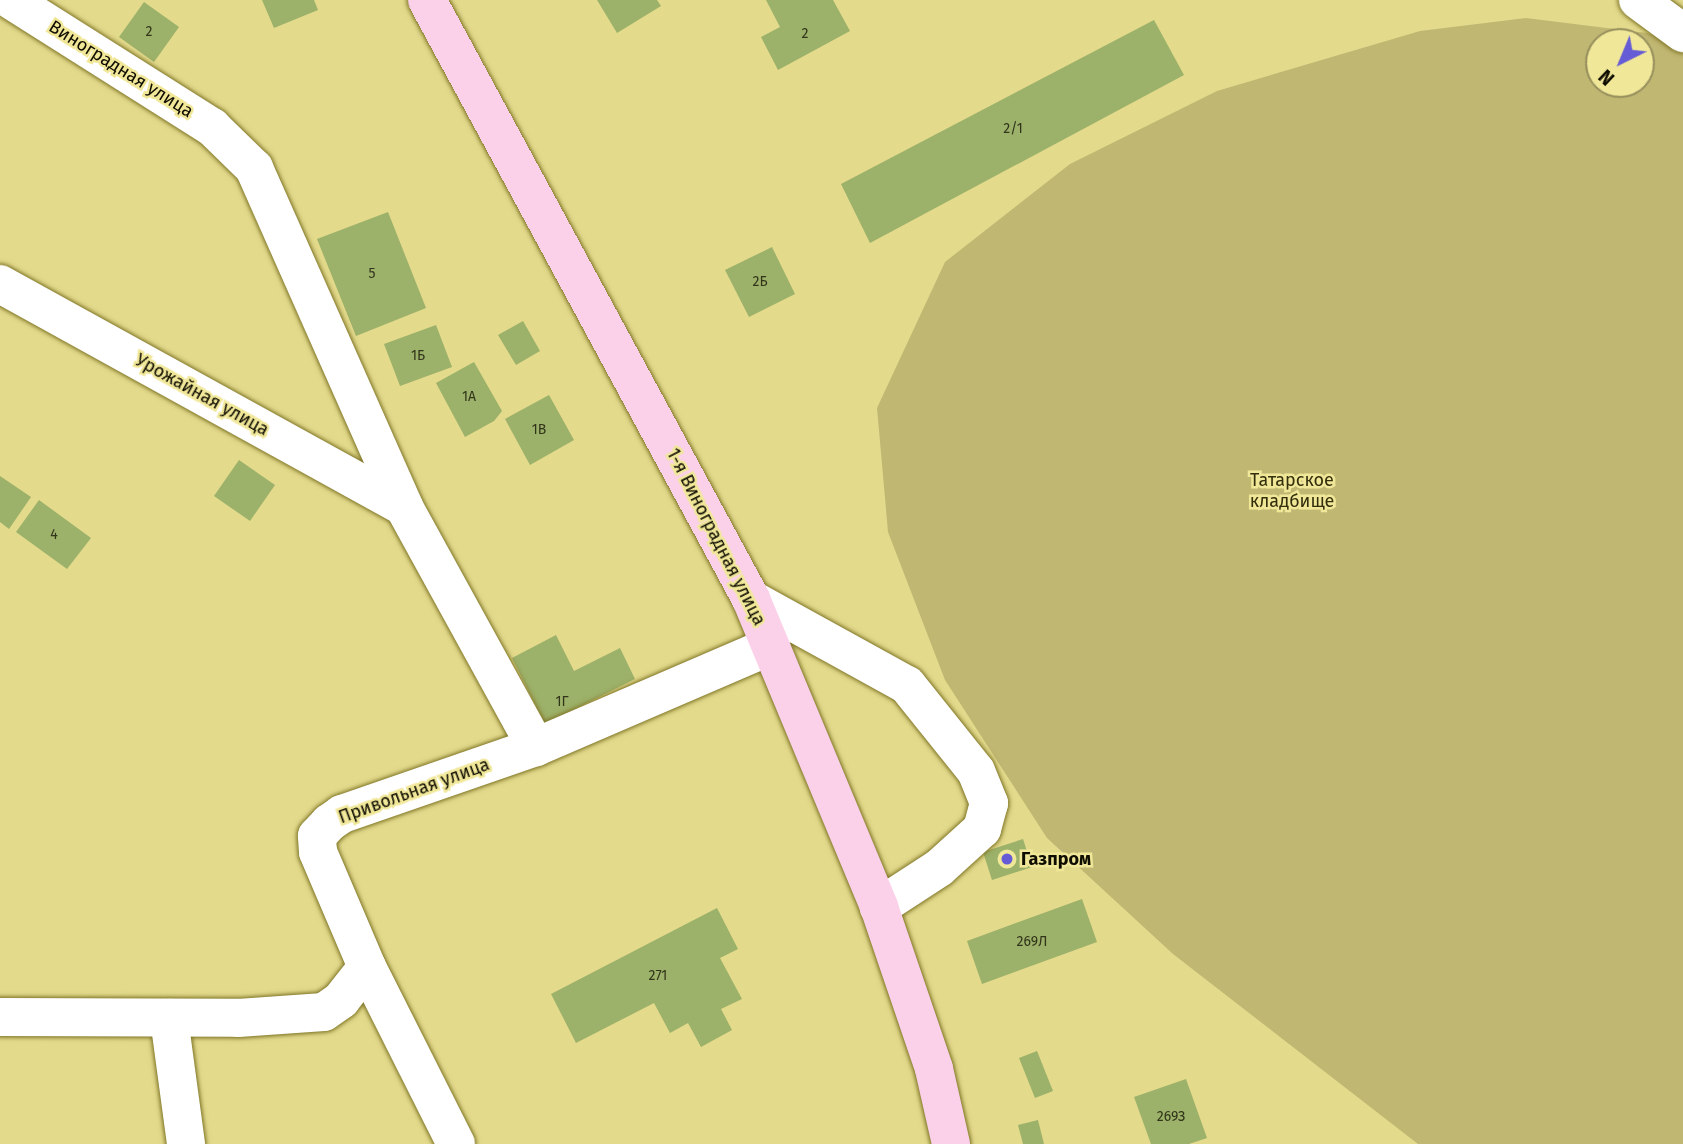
<!DOCTYPE html>
<meta charset="utf-8">
<style>
body{margin:0}
#map{position:relative;width:1683px;height:1144px;overflow:hidden;background:#e3da8c;font-family:"Fira Sans",sans-serif}
div>[style]{position:absolute}
[style*='--x']{left:calc(var(--x)*1px);top:calc(var(--y)*1px);width:calc(var(--w)*1px);rotate:calc(var(--a)*1deg)}
.green>*{inset:0;background:#c0b772}
.building>*{inset:0;background:#9cb169}
.roads{filter:drop-shadow(0 0 2px #807627) drop-shadow(0 0 2px #807627)}
.minor>*{height:38px;margin:-19px;padding:0 19px;transform-origin:19px;border-radius:19px;background:#fff}
.major>*{height:38px;margin:-19px;padding:0 19px;transform-origin:19px;border-radius:19px;background:#fbd1ea}
.dots>*{width:19px;height:19px;translate:-50% -50%;box-sizing:border-box;border:4px solid #f0e799;border-radius:50%}
span{translate:-50% -50%;white-space:nowrap;text-align:center;line-height:1.15;-webkit-text-stroke:5px #f0e799;paint-order:stroke}
.number-label{font-size:14px;color:#32351a}
.number-label span{-webkit-text-stroke-width:0}
.street-label{font-size:18px;color:#0f0c00}
.park-label{font-size:18px;color:#332e0c}
.poi-label{font-size:18px;color:#0f0c00;font-weight:700}
.left{translate:0 -50%;text-align:left}
.north{position:absolute;left:1585px;top:28px;width:70px;height:70px;box-sizing:border-box;background:#f0e799;border:2px solid #968f5c;border-radius:50%;rotate:223deg;font-size:19px;font-weight:700;line-height:28px;text-align:center;color:#0f0c00}
.north::after{content:'';display:block;margin:auto;width:24px;height:32px;background:#665cd5;clip-path:polygon(50% 0,100% 100%,50% 72%,0 100%)}
</style>
<div id="map">
<div class="green">
<div style="clip-path:polygon(evenodd,1526px 18px,1647px 33px,1683px 46px,1683px 1144px,1418px 1144px,1173px 954px,1047px 838px,945px 680px,888px 532px,877px 408px,945px 262px,1070px 164px,1217px 91px,1420px 31px,1526px 18px,1599px 42px,1641px 42px,1641px 84px,1599px 84px,1599px 42px)"></div>
</div>
<div class="building">
<div style="clip-path:polygon(262px 0,314px 0,318px 10px,274px 28px)"></div>
<div style="clip-path:polygon(597px 0,657px 0,661px 6px,617px 33px)"></div>
<div style="clip-path:polygon(766px 0,833px 0,850px 31px,778px 70px,761px 37px,780px 27px)"></div>
<div style="clip-path:polygon(144px 2px,179px 27px,154px 62px,119px 37px)"></div>
<div style="clip-path:polygon(1154px 20px,1184px 75px,870px 243px,841px 184px)"></div>
<div style="clip-path:polygon(388px 212px,426px 308px,356px 336px,317px 239px)"></div>
<div style="clip-path:polygon(772px 247px,795px 294px,749px 317px,725px 270px)"></div>
<div style="clip-path:polygon(523px 321px,540px 351px,516px 365px,498px 335px)"></div>
<div style="clip-path:polygon(436px 325px,452px 367px,400px 386px,384px 344px)"></div>
<div style="clip-path:polygon(474px 362px,502px 411px,494px 421px,465px 437px,436px 383px)"></div>
<div style="clip-path:polygon(549px 395px,574px 440px,530px 465px,505px 419px)"></div>
<div style="clip-path:polygon(239px 460px,275px 485px,250px 521px,214px 496px)"></div>
<div style="clip-path:polygon(0 476px,31px 497px,9px 529px,0 522px)"></div>
<div style="clip-path:polygon(39px 500px,91px 538px,67px 569px,16px 532px)"></div>
<div style="clip-path:polygon(556px 635px,574px 671px,620px 648px,635px 679px,545px 724px,512px 658px)"></div>
<div style="clip-path:polygon(1023px 839px,1032px 867px,992px 880px,983px 852px)"></div>
<div style="clip-path:polygon(1082px 899px,1097px 942px,982px 984px,967px 941px)"></div>
<div style="clip-path:polygon(717px 908px,738px 949px,720px 958px,742px 999px,721px 1009px,732px 1030px,701px 1047px,688px 1023px,670px 1033px,654px 1003px,576px 1043px,551px 994px)"></div>
<div style="clip-path:polygon(1037px 1051px,1053px 1091px,1035px 1098px,1019px 1058px)"></div>
<div style="clip-path:polygon(1186px 1079px,1207px 1138px,1189px 1144px,1151px 1144px,1134px 1097px)"></div>
<div style="clip-path:polygon(1038px 1120px,1044px 1144px,1023px 1144px,1018px 1125px)"></div>
</div>
<div class="roads">
<div class="minor">
<div style="--x:11;--y:0;--w:238;--a:32.3"></div>
<div style="--x:212;--y:127;--w:59;--a:44.3"></div>
<div style="--x:254;--y:168;--w:371;--a:66.1"></div>
<div style="--x:404;--y:507;--w:274;--a:61.2"></div>
<div style="--x:1638;--y:0;--w:56;--a:36.3"></div>
<div style="--x:0;--y:284;--w:461;--a:28.9"></div>
<div style="--x:751;--y:599;--w:178;--a:28.9"></div>
<div style="--x:907;--y:685;--w:110;--a:51.3"></div>
<div style="--x:976;--y:771;--w:35;--a:68"></div>
<div style="--x:989;--y:803;--w:27;--a:105"></div>
<div style="--x:982;--y:829;--w:58;--a:137.8"></div>
<div style="--x:939;--y:868;--w:72;--a:147"></div>
<div style="--x:367;--y:967;--w:198;--a:63.3"></div>
<div style="--x:0;--y:1017;--w:238;--a:0.2"></div>
<div style="--x:238;--y:1018;--w:86;--a:-4"></div>
<div style="--x:324;--y:1012;--w:21;--a:-35"></div>
<div style="--x:341;--y:1000;--w:42;--a:-51.8"></div>
<div style="--x:367;--y:967;--w:125;--a:-113.1"></div>
<div style="--x:318;--y:852;--w:16;--a:-94"></div>
<div style="--x:317;--y:836;--w:18;--a:-47"></div>
<div style="--x:329;--y:823;--w:16;--a:-35"></div>
<div style="--x:342;--y:814;--w:205;--a:-19.1"></div>
<div style="--x:536;--y:747;--w:256;--a:-23.3"></div>
<div style="--x:169;--y:1018;--w:127;--a:82.3"></div>
</div>
<div class="major">
<div style="--x:427;--y:0;--w:681;--a:61.59"></div>
<div style="--x:751;--y:599;--w:334;--a:67.4"></div>
<div style="--x:879;--y:907;--w:171;--a:71.2"></div>
<div style="--x:934;--y:1069;--w:77;--a:77.2"></div>
</div>
</div>
<div class="dots">
<div style="left:1007px;top:859px;background:#665cd5"></div>
</div>
<div class="number-label">
<span style="left:149px;top:32px">2</span>
<span style="left:805px;top:34px">2</span>
<span style="left:1013px;top:129px">2/1</span>
<span style="left:372px;top:274px">5</span>
<span style="left:760px;top:282px">2Б</span>
<span style="left:418px;top:356px">1Б</span>
<span style="left:469px;top:397px">1А</span>
<span style="left:539px;top:430px">1В</span>
<span style="left:54px;top:535px">4</span>
<span style="left:562px;top:702px">1Г</span>
<span style="left:1032px;top:942px">269Л</span>
<span style="left:658px;top:976px">271</span>
<span style="left:1171px;top:1117px">269З</span>
</div>
<div class="street-label">
<span style="left:121px;top:69px;rotate:32deg">Виноградная улица</span>
<span style="left:202px;top:395px;rotate:29deg">Урожайная улица</span>
<span style="left:716px;top:537px;rotate:63deg">1-я Виноградная улица</span>
<span style="left:414px;top:791px;rotate:-20deg">Привольная улица</span>
</div>
<div class="park-label">
<span style="left:1292px;top:491px">Татарское<br>кладбище</span>
</div>
<div class="poi-label">
<span class="left" style="left:1021px;top:859px">Газпром</span>
</div>
<div class="north">N</div>
</div>
